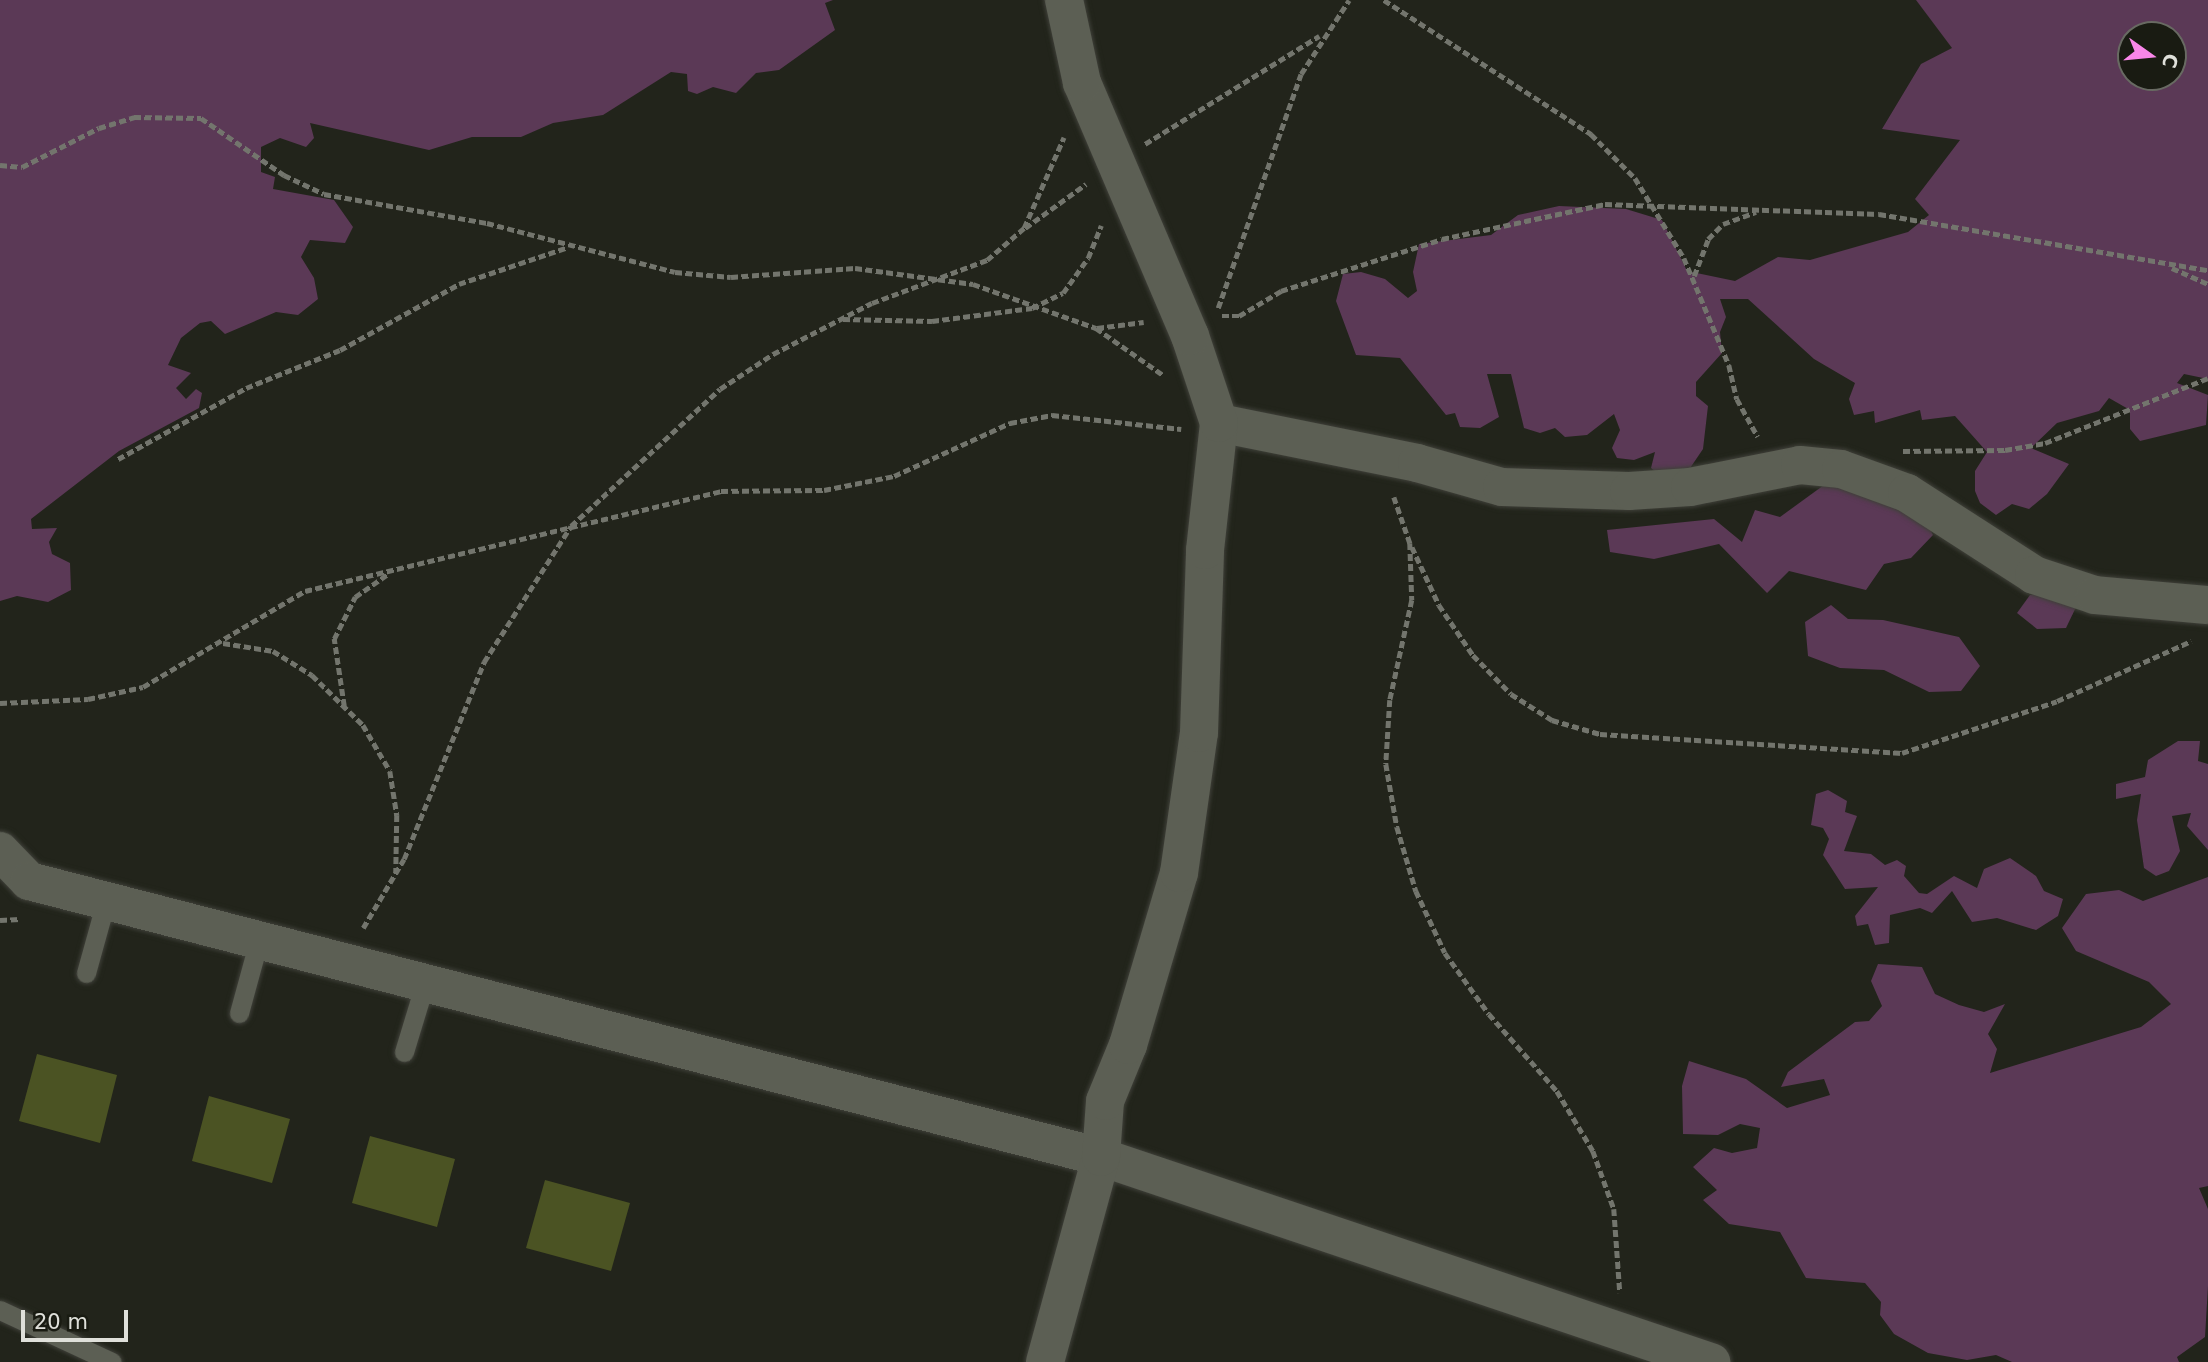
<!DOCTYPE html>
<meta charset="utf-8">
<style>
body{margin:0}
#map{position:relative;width:2208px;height:1362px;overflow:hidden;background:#22241b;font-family:"DejaVu Sans",sans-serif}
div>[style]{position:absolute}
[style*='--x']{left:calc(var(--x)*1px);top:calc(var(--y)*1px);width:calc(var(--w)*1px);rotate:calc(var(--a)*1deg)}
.green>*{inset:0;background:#5b3956}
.building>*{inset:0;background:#4b5323}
.path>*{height:4.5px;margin-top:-2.25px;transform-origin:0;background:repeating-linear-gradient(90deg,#73756d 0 7px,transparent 0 10.5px)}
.roads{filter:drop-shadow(0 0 2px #3f4039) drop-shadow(0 0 2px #3f4039)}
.service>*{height:19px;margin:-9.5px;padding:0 9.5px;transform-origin:9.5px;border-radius:9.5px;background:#5c5f54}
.minor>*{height:38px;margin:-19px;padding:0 19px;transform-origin:19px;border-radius:19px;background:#5c5f54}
span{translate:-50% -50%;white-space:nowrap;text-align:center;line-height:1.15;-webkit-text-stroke:5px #191b12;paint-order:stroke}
.north{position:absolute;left:2117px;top:21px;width:70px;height:70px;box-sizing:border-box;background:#191b12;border:2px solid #686a62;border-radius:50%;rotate:105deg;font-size:19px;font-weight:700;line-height:28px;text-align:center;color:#dfe0da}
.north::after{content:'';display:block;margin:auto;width:24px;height:32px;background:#f987e9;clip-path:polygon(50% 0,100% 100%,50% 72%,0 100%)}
.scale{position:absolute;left:21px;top:1310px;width:107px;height:32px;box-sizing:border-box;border:4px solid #dfe0da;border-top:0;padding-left:9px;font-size:21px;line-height:24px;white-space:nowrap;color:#dfe0da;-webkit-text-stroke:5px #191b12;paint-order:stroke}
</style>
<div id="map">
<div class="green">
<div style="clip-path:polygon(0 0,833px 0,825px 3px,835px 30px,779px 70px,756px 73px,736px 93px,713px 87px,697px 94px,688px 91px,687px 74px,671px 72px,603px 115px,553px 123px,521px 137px,472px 137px,429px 150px,310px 123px,314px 138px,306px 147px,280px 138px,261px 147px,261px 172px,275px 177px,273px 189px,334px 200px,353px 227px,345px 243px,310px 240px,301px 257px,314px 278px,318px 299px,298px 315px,276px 312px,225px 334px,211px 321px,200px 323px,181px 338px,168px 365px,191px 373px,176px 388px,186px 399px,196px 389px,202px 393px,199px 408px,119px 451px,31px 519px,32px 529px,57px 528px,49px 542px,52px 554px,70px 563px,71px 590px,48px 602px,17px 596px,0 601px)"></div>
<div style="clip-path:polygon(evenodd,1916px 0,2208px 0,2208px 379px,2184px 374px,2177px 383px,2208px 395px,2206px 425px,2140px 441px,2130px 429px,2130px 410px,2109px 398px,2099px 411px,2057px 423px,2031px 448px,2069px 464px,2047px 494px,2029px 509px,2012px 504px,1996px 515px,1980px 503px,1975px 491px,1975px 471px,1987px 452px,1955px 416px,1922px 420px,1920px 410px,1875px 423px,1874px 411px,1854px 415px,1849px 399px,1855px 383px,1814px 359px,1748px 299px,1720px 299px,1726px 317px,1720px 332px,1722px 353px,1696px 382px,1696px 396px,1708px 406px,1703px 449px,1682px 480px,1664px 478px,1651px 468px,1655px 452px,1634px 460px,1617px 458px,1612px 448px,1620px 430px,1614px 414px,1587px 435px,1565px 437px,1555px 428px,1540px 433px,1524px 428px,1511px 374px,1487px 374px,1499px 417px,1480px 428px,1460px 427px,1455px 413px,1446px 415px,1400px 358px,1356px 355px,1336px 301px,1343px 274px,1361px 272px,1385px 279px,1408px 298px,1417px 291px,1413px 272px,1419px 244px,1491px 235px,1518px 215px,1559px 206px,1626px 209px,1662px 220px,1687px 271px,1735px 281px,1778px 257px,1810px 260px,1908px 232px,1929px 215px,1915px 199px,1960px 140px,1882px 129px,1921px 64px,1952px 48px,1916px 0,2131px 35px,2173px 35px,2173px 77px,2131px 77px,2131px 35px)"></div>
<div style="clip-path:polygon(1835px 477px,1921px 512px,1933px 535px,1911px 558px,1884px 564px,1866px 590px,1789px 571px,1767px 593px,1719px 544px,1654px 559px,1610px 552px,1607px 530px,1714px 519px,1742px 542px,1755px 510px,1780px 517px)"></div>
<div style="clip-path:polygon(2047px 591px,2078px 603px,2066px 628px,2037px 629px,2017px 613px,2030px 595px)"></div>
<div style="clip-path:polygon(1831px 605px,1848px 619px,1883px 620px,1959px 637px,1980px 666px,1961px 691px,1929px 692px,1884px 670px,1840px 668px,1808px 656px,1805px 622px)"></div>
<div style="clip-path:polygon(2178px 741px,2200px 741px,2198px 761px,2208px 764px,2208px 850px,2187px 826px,2191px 813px,2172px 816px,2180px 851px,2169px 871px,2156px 876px,2144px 868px,2137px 820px,2141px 794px,2116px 799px,2116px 784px,2145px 777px,2148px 760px)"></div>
<div style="clip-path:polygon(1828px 790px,1847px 801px,1845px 812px,1857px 816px,1844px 851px,1871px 854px,1885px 865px,1897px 860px,1906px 866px,1904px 876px,1919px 893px,1927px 894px,1954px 876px,1977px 888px,1984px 869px,2010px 858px,2036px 876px,2044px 891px,2063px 899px,2058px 916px,2036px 930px,1997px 918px,1972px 922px,1952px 891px,1932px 913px,1920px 908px,1890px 915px,1889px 943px,1875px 945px,1868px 924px,1857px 926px,1855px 916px,1878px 887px,1845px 889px,1823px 855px,1829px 839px,1823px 828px,1811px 825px,1816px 794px)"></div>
<div style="clip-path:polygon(2208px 877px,2208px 1186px,2199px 1188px,2208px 1209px,2208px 1286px,2205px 1337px,2177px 1357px,2179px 1362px,2012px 1362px,1996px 1355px,1967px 1360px,1928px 1353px,1894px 1334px,1880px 1315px,1881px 1302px,1865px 1283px,1806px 1278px,1780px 1232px,1729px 1224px,1703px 1200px,1717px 1190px,1693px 1167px,1714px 1148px,1732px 1153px,1757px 1148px,1760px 1128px,1740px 1124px,1718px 1135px,1683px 1134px,1682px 1086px,1689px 1061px,1746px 1079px,1787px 1108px,1830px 1095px,1824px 1079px,1781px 1087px,1788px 1072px,1855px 1022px,1869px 1021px,1882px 1006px,1871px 981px,1878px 964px,1922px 967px,1935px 994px,1959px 1005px,1984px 1012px,2005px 1004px,1988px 1034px,1997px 1049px,1990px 1073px,2141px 1027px,2171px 1004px,2149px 982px,2076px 951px,2062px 928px,2086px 894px,2119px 890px,2143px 901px)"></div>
</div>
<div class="building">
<div style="clip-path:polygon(37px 1054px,117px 1075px,100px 1143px,19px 1121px)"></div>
<div style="clip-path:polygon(209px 1096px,290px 1119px,272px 1183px,192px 1161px)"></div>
<div style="clip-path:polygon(370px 1136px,455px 1159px,437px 1227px,352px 1203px)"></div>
<div style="clip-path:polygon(545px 1180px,630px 1203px,611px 1271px,526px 1248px)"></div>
</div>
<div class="path">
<div style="--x:1384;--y:0;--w:247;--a:32.9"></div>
<div style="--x:1591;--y:134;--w:62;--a:45"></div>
<div style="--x:1635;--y:178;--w:94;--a:58.5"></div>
<div style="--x:1684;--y:258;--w:116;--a:67.2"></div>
<div style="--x:1729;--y:365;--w:35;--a:77"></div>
<div style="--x:1737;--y:399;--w:43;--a:61.1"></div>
<div style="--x:1145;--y:144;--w:205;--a:-31.8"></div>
<div style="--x:0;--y:165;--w:22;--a:5"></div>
<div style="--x:22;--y:167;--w:86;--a:-26.9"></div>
<div style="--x:99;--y:128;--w:37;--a:-17"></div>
<div style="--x:134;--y:117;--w:67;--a:0.9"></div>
<div style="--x:201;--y:118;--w:101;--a:34.5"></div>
<div style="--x:284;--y:175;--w:44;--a:25.4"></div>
<div style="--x:324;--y:194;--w:166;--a:10.1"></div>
<div style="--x:487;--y:223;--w:194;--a:14.6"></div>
<div style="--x:675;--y:272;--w:56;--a:5.1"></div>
<div style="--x:731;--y:277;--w:124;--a:-4.2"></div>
<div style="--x:855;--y:268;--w:119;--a:7.7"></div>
<div style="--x:973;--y:284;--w:131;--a:19.7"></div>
<div style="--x:1096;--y:328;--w:82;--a:35"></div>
<div style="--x:1025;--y:228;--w:75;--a:-35.8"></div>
<div style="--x:2172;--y:268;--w:39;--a:24"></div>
<div style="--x:1694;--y:276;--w:40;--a:-69"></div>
<div style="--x:1708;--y:239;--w:21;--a:-45"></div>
<div style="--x:1723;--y:224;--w:35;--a:-20"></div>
<div style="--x:1218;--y:308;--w:248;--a:-70.5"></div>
<div style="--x:1301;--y:74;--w:88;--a:-57"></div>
<div style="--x:1222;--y:316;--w:17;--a:0"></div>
<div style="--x:1239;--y:316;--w:49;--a:-30.8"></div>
<div style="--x:1281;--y:291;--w:169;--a:-17.9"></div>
<div style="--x:1442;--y:239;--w:167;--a:-12.1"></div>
<div style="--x:1605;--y:204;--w:274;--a:2.1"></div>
<div style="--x:1879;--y:214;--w:334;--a:9.7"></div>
<div style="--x:843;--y:319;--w:89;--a:1.3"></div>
<div style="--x:932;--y:321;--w:101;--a:-7.4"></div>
<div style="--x:1032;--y:308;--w:34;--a:-26"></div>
<div style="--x:1063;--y:293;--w:43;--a:-54.5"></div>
<div style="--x:1088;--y:258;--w:35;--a:-68"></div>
<div style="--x:1097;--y:328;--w:47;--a:-7.3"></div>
<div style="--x:1903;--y:451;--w:102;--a:-0.6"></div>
<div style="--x:2005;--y:450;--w:41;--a:-9.9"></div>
<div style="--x:2045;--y:443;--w:175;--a:-21.7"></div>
<div style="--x:118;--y:459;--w:146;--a:-29"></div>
<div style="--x:246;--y:388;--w:101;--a:-22"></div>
<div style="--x:340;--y:350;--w:136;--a:-29"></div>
<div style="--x:459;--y:284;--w:115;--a:-18.7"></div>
<div style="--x:1394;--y:497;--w:49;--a:70.8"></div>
<div style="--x:1410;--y:543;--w:57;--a:88"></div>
<div style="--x:1412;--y:600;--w:102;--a:102.4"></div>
<div style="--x:1390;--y:700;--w:64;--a:93.6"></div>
<div style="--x:1386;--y:764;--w:64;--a:80.1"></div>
<div style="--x:1397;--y:827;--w:67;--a:73.5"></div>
<div style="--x:1416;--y:891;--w:68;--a:64.9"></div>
<div style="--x:1445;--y:953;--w:75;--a:54.2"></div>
<div style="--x:1489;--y:1014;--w:103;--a:48.6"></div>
<div style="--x:1557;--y:1091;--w:70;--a:59"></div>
<div style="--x:1593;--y:1151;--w:62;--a:70.1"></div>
<div style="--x:1614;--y:1209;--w:84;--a:85.9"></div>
<div style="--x:1412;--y:547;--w:64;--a:65"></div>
<div style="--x:1439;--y:605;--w:60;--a:55.8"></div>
<div style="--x:1473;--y:655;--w:54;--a:45.7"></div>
<div style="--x:1511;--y:694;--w:49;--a:32.4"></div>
<div style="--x:1552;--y:720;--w:50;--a:16.3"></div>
<div style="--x:1600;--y:734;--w:303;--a:3.6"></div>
<div style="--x:1902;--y:753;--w:163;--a:-18.5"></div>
<div style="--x:2057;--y:701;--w:147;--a:-24.1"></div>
<div style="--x:223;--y:643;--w:51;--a:9.1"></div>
<div style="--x:273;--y:651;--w:46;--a:31.6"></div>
<div style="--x:312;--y:675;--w:71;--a:44.4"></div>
<div style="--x:363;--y:725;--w:53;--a:59.6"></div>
<div style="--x:390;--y:771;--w:45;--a:81"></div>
<div style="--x:397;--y:815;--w:58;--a:91"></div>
<div style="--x:0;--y:703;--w:88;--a:-2.6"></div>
<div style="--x:88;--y:699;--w:56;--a:-12.3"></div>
<div style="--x:143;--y:687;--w:188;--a:-30.7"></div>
<div style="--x:305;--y:591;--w:428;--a:-13.5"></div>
<div style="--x:721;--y:491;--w:103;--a:-0.6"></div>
<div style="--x:824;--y:490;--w:71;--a:-11.3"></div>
<div style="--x:894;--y:476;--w:128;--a:-24.6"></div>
<div style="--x:1010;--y:423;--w:43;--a:-10.8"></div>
<div style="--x:1052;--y:415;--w:130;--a:6.2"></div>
<div style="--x:344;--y:706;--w:68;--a:-98.5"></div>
<div style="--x:334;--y:639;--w:47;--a:-63.4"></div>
<div style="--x:355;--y:597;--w:40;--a:-34.9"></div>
<div style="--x:0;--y:920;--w:20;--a:-3"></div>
<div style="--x:363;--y:928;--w:80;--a:-59.3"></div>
<div style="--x:404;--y:859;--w:213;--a:-67.9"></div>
<div style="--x:484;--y:662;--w:161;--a:-57.4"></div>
<div style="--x:571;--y:526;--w:202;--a:-42.6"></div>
<div style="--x:720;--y:389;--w:64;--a:-33.4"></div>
<div style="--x:773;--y:354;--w:111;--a:-27.3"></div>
<div style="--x:872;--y:303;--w:123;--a:-20.5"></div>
<div style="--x:987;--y:260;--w:49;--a:-40.9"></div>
<div style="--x:1024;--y:228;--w:99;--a:-66.3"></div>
</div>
<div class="roads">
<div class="service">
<div style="--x:86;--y:973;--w:75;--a:-74.5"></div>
<div style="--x:239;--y:1013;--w:76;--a:-74.7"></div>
<div style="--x:404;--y:1052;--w:72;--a:-73.1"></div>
<div style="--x:0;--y:1310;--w:123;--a:24.9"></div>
</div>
<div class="minor">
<div style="--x:1219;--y:423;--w:202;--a:11.4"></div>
<div style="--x:1417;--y:463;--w:88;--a:15.8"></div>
<div style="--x:1502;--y:487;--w:127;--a:1.8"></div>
<div style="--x:1629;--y:491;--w:61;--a:-3.8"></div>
<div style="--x:1690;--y:487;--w:112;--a:-11.3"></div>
<div style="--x:1800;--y:465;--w:41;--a:5.6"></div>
<div style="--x:1841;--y:469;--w:70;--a:20"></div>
<div style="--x:1907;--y:493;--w:151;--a:32.8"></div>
<div style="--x:2034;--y:575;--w:64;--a:18.2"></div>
<div style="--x:2095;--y:595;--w:113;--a:5.1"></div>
<div style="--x:0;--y:851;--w:42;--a:46"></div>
<div style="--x:29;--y:881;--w:1107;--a:14.44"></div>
<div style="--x:1101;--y:1157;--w:644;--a:18.58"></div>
<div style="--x:1045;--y:1362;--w:213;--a:-74.7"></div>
<div style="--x:1101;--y:1157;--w:56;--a:-85.9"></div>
<div style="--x:1105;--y:1101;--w:61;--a:-67.7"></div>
<div style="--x:1128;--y:1045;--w:179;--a:-73.5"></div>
<div style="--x:1179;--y:873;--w:141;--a:-81.9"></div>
<div style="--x:1199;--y:733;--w:183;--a:-88.1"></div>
<div style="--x:1205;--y:550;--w:128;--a:-83.7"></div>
<div style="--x:1219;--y:423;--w:92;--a:-108.4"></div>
<div style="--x:1190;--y:336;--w:275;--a:-113.1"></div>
<div style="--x:1082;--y:83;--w:85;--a:-102.2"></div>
</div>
</div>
<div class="north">С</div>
<div class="scale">20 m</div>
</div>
